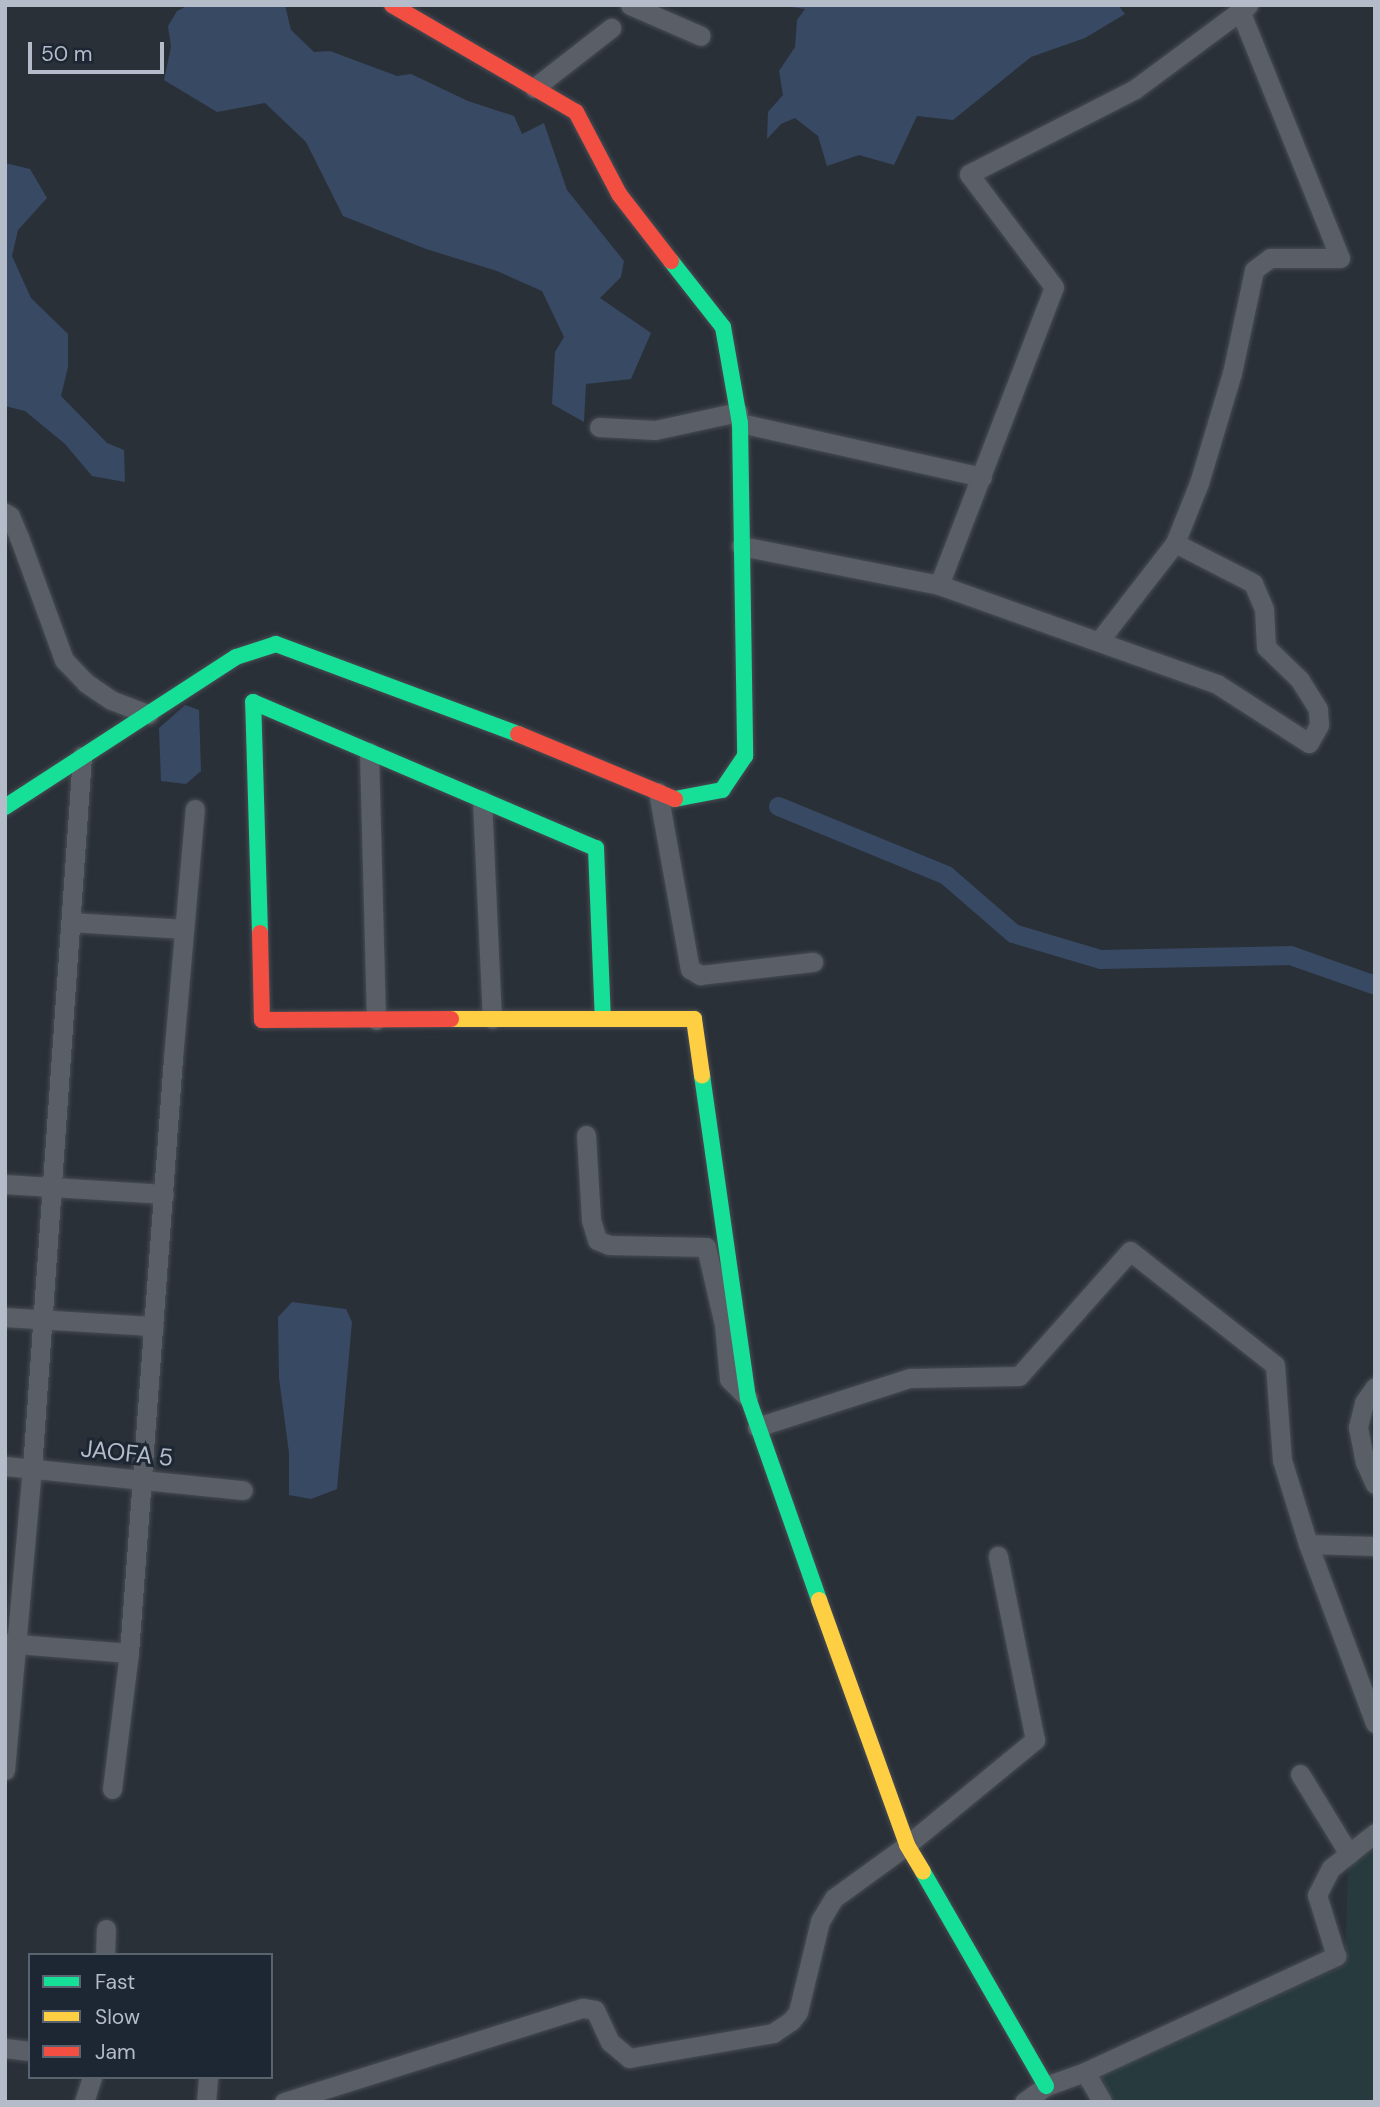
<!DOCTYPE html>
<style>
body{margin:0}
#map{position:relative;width:1380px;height:2107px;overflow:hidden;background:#2a3038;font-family:"DM Sans",sans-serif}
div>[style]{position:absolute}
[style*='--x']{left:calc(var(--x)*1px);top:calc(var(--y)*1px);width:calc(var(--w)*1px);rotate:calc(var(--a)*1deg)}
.green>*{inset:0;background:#273a3e}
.water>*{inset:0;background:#384963}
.canal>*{height:19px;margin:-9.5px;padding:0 9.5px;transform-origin:9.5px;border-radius:9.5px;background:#384963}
.roads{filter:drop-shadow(0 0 2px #484c53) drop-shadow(0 0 2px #484c53)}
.street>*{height:19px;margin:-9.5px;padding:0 9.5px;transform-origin:9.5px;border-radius:9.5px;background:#5a5e66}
.fast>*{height:16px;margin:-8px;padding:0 8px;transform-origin:8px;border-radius:8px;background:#16e098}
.slow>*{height:16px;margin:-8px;padding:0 8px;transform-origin:8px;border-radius:8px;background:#ffcf43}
.jam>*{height:16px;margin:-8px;padding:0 8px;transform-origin:8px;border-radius:8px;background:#f24e42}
span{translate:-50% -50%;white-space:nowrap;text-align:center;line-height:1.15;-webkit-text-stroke:6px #1d2633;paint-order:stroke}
.street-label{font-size:24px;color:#b4bcc9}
.frame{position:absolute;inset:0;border:7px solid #b4bcc9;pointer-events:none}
.legend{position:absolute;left:28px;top:1953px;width:245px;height:126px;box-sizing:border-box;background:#1d2633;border:2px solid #59626f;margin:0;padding:9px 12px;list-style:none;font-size:21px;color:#b4bcc9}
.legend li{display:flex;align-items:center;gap:14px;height:35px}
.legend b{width:35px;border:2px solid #59626f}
.scale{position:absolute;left:28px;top:42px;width:136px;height:32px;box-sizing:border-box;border:4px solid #b4bcc9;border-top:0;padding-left:9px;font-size:21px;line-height:24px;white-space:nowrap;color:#b4bcc9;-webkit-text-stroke:5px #1d2633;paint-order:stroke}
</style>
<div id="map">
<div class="green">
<div style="clip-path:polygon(1375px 1846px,1375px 2102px,1114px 2102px,1098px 2076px,1345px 1965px,1348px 1868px)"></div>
</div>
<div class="water">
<div style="clip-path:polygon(189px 5px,285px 5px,291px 30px,314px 52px,330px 51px,397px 76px,411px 74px,468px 101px,514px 116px,522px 134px,544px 123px,567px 190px,624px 261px,621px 277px,600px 298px,651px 333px,631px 379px,586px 384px,584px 422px,552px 404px,555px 352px,564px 337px,542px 291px,497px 271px,426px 249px,343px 216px,306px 142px,265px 103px,217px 112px,164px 80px,171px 47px,168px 26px,177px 11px)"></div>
<div style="clip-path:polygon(778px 5px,1118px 5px,1125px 14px,1085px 38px,1031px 57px,953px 120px,917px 116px,894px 165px,859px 155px,827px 166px,818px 136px,795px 118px,781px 124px,767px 139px,768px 112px,783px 95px,779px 71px,795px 47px,797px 20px,805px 9px)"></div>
<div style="clip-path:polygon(5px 163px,30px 169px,47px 198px,18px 230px,12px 256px,31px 298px,68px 334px,68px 367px,61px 396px,107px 443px,124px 450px,125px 482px,92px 476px,65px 444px,25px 411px,5px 406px)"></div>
<div style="clip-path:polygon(185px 705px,199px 710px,201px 771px,186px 784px,161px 781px,159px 728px)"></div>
<div style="clip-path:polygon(292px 1302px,346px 1309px,352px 1322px,337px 1489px,311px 1499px,289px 1495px,289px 1453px,279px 1378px,278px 1317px)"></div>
</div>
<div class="canal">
<div style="--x:778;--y:806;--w:182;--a:22.3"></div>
<div style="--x:946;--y:875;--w:89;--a:40.9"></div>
<div style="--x:1013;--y:933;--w:91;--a:16.6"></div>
<div style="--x:1100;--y:959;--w:190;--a:-1.2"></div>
<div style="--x:1290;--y:955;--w:90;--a:19.4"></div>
</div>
<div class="roads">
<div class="street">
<div style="--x:630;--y:5;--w:77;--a:23.6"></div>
<div style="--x:534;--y:88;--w:98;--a:-37.9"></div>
<div style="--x:740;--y:423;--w:248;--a:12.6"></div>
<div style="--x:599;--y:427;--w:56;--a:3.1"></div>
<div style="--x:655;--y:430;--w:85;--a:-12.2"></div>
<div style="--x:5;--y:513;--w:6;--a:31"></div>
<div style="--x:10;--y:516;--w:23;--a:67"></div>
<div style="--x:19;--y:537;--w:131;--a:69.9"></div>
<div style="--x:64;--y:660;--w:32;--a:46"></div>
<div style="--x:86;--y:683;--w:30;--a:34"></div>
<div style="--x:111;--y:700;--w:40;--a:21"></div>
<div style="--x:1175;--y:543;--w:65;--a:-68.2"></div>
<div style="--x:1199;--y:483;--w:115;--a:-73.3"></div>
<div style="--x:1232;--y:373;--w:105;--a:-77.9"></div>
<div style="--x:1254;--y:270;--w:20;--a:-37"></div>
<div style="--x:1270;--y:258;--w:70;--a:0"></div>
<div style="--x:1340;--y:258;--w:264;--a:-112"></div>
<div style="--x:741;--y:546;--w:202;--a:11.1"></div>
<div style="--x:939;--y:585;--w:295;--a:19.6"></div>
<div style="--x:1217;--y:684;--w:109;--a:32.7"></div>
<div style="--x:1309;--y:743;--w:21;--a:-61"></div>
<div style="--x:1319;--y:725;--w:16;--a:-94"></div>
<div style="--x:1318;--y:709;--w:34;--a:-122"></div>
<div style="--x:1300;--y:680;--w:47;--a:-135.9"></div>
<div style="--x:1266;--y:647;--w:38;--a:-93"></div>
<div style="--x:1264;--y:609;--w:28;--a:-113"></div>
<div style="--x:1253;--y:583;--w:88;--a:-152.9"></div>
<div style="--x:1175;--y:543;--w:124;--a:127.8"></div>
<div style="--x:939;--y:585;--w:319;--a:-68.9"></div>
<div style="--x:1054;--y:287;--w:141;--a:-127"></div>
<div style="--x:969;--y:174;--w:186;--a:-27.1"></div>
<div style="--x:1135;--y:89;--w:141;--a:-36.6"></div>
<div style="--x:369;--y:752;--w:268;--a:88.5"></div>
<div style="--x:658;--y:792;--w:180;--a:79.8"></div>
<div style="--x:690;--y:969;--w:12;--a:31"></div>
<div style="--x:700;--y:975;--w:114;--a:-6.6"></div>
<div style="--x:482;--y:800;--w:219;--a:87.4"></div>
<div style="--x:71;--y:922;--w:113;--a:3.5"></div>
<div style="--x:586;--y:1135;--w:85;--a:86.6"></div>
<div style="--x:591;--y:1220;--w:21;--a:73"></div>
<div style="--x:597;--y:1240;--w:13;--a:23"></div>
<div style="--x:609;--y:1245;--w:97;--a:1.2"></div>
<div style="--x:706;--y:1247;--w:80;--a:77"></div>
<div style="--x:724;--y:1325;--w:54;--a:84.7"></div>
<div style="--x:729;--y:1379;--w:27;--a:45"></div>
<div style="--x:5;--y:1184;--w:159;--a:3.6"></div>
<div style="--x:5;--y:1317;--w:149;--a:3.5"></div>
<div style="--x:1375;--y:1387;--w:19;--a:125"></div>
<div style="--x:1364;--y:1403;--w:25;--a:104"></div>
<div style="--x:1358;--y:1427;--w:36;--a:79"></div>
<div style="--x:1365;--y:1462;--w:24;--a:66"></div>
<div style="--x:757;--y:1427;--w:161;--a:-17.8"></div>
<div style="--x:910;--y:1378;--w:109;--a:-1.1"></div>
<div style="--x:1019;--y:1376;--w:167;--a:-48.4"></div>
<div style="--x:1130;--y:1251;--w:184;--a:38.2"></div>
<div style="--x:1275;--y:1365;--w:95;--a:85.8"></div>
<div style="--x:1282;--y:1460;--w:88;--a:72.8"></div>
<div style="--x:1308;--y:1544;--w:191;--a:69.5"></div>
<div style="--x:5;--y:1466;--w:239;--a:5.8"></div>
<div style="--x:1308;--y:1544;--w:67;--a:1.7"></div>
<div style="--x:5;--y:1643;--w:124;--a:4.6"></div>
<div style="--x:5;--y:1770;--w:302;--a:-84.9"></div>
<div style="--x:32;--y:1469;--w:715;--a:-85.99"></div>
<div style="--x:1300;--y:1774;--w:94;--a:58.5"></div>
<div style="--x:112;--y:1789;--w:137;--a:-82.9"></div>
<div style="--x:129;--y:1653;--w:597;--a:-85.77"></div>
<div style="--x:173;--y:1058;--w:250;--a:-85"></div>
<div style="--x:105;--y:1955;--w:26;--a:-88"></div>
<div style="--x:5;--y:2048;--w:25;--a:7"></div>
<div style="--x:1085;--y:2072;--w:34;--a:60"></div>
<div style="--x:84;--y:2102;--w:26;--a:-72"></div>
<div style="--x:206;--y:2102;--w:25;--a:-85"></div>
<div style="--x:284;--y:2102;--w:313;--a:-17.5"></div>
<div style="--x:583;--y:2008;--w:12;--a:9"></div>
<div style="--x:595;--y:2010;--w:35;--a:65"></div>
<div style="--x:610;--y:2042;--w:25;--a:40"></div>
<div style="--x:629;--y:2058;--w:146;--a:-9.8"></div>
<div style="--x:773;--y:2033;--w:22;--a:-34"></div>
<div style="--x:791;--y:2021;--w:11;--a:-52"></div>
<div style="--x:798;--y:2012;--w:94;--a:-76.4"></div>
<div style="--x:820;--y:1921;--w:27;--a:-59"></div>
<div style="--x:834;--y:1898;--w:90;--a:-36"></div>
<div style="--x:907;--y:1845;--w:166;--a:-39.4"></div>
<div style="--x:1035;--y:1740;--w:188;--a:-101.4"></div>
<div style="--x:1024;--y:2102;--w:27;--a:-36"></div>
<div style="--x:1046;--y:2086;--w:41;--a:-19.7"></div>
<div style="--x:1085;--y:2072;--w:277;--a:-24.8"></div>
<div style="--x:1336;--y:1956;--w:64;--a:-107.3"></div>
<div style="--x:1317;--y:1895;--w:30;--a:-63"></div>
<div style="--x:1331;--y:1868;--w:56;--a:-38.5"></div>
</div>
<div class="fast">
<div style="--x:671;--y:261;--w:84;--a:51.8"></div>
<div style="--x:723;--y:327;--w:97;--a:80"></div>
<div style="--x:740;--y:423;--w:333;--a:89.1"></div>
<div style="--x:745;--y:756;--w:41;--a:124.1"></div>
<div style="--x:722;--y:790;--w:48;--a:169.2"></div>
<div style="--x:5;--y:807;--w:275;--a:-33"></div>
<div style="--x:236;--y:657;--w:42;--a:-18"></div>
<div style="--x:276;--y:644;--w:258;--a:20.4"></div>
<div style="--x:260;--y:933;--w:231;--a:-91.7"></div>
<div style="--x:253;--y:702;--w:373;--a:23.1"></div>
<div style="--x:596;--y:848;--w:171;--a:87.7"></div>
<div style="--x:702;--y:1075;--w:326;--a:81.9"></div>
<div style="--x:748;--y:1398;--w:214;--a:70.6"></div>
<div style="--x:923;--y:1872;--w:247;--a:60.1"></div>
</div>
<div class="slow">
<div style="--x:451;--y:1019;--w:243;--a:0"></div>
<div style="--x:694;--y:1019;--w:57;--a:81.9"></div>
<div style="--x:819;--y:1600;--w:260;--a:70.2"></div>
<div style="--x:907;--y:1845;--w:31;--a:59"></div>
</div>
<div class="jam">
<div style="--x:392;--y:5;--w:213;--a:30.2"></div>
<div style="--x:576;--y:112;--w:93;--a:62.3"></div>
<div style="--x:619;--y:194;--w:85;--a:52.2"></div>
<div style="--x:518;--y:734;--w:170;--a:22.5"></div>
<div style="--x:260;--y:933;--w:87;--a:88.7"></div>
<div style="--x:262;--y:1020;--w:189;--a:-0.3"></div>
</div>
</div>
<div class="street-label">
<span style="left:127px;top:1453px;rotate:6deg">JAOFA 5</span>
</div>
<div class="frame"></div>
<ul class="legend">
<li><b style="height:9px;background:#16e098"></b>Fast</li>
<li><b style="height:9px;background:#ffcf43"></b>Slow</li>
<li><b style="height:9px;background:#f24e42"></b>Jam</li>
</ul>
<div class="scale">50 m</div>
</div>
